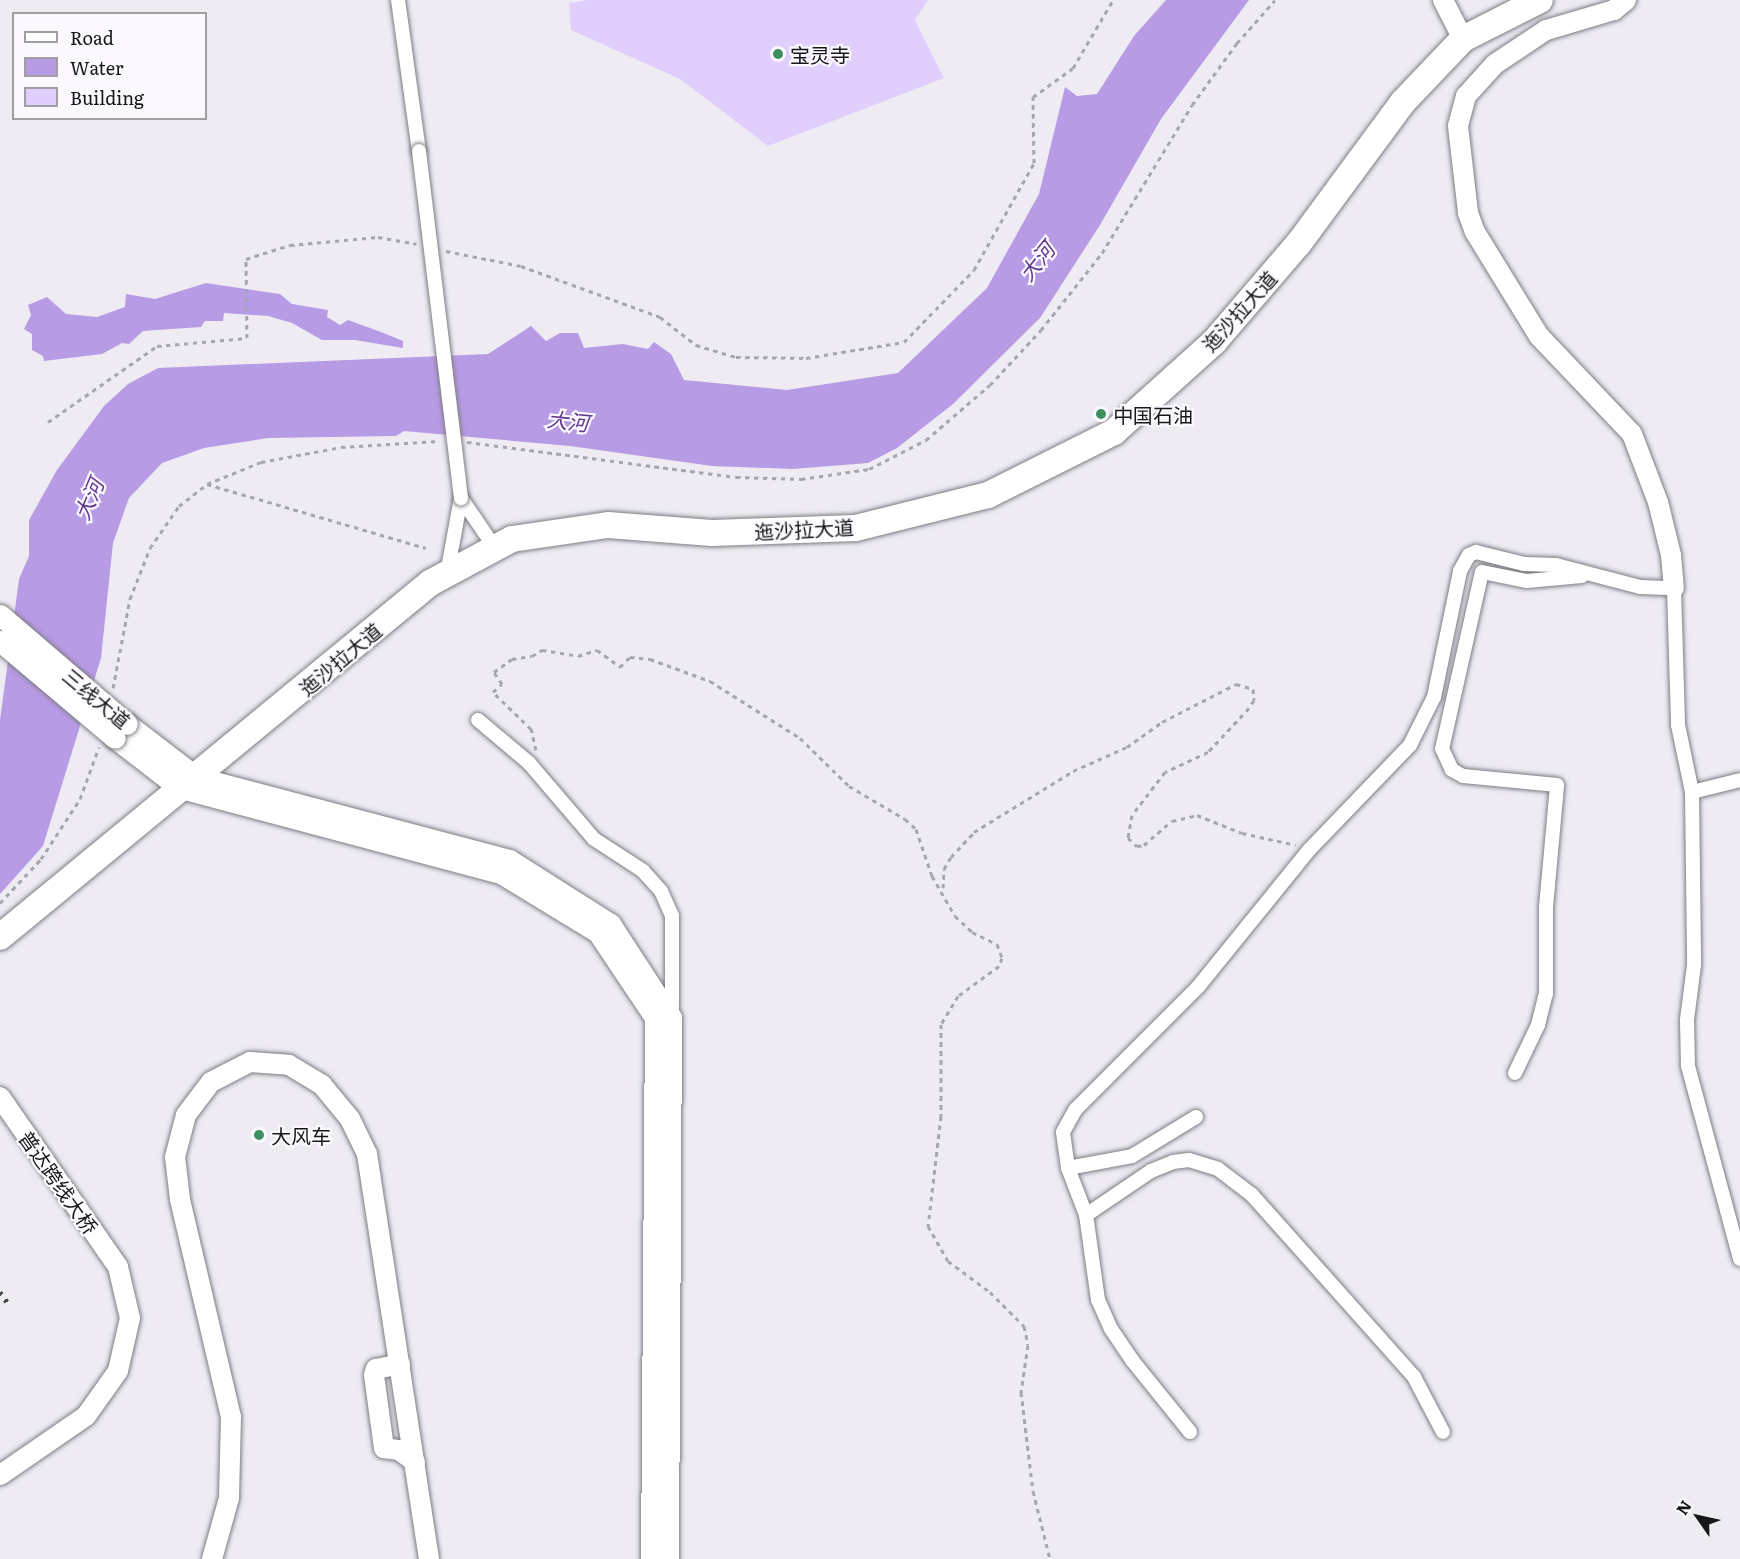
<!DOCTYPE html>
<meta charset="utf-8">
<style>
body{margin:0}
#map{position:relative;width:1740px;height:1559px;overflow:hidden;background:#eeebf3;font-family:Literata,"Noto Sans SC",serif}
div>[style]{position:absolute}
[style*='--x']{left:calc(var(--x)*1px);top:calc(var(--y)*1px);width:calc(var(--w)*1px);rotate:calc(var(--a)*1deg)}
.water>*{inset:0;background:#b89be5}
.building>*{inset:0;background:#e0cffd}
.path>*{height:3px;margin-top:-1.5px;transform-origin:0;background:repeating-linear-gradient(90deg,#a8a6ad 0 4.5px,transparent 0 9px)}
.roads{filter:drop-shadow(0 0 2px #7f7d83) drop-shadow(0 0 2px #7f7d83)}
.street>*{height:14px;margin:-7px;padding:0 7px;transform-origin:7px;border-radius:7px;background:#fff}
.secondary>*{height:20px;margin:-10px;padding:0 10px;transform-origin:10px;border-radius:10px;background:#fff}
.primary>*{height:21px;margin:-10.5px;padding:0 10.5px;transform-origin:10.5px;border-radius:10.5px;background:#fff}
.highway>*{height:26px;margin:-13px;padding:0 13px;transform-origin:13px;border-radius:13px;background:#fff}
.rail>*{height:4.5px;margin-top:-2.25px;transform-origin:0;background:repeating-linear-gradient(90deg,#4a494d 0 3px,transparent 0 9px)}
.bridges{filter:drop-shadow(0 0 2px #7f7d83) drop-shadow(0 0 2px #7f7d83)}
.street-bridge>*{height:14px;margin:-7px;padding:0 7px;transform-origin:7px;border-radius:7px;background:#fff}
.primary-bridge>*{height:21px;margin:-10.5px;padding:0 10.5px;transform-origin:10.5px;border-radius:10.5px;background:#fff}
.dots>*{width:16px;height:16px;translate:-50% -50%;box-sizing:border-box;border:3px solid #fbf9ff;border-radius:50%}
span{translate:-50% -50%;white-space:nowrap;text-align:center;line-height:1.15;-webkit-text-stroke:4.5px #fbf9ff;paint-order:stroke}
.poi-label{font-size:20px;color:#171619}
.left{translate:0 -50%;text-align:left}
.street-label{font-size:20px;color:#171619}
.water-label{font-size:21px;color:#5f388e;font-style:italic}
.legend{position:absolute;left:12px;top:12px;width:195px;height:108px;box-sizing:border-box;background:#fbf9ff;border:2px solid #a09ea3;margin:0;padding:8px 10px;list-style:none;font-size:18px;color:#171619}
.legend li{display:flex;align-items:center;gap:12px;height:30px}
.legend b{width:30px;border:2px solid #a09ea3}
.north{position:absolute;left:1668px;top:1487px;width:60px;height:60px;-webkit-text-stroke:4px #fbf9ff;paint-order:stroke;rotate:304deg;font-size:16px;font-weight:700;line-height:24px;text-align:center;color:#171619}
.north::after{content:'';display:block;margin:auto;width:21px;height:27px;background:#171619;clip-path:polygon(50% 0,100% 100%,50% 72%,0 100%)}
</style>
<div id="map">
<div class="water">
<div style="clip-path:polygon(1166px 0,1249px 0,1161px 119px,1100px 225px,1040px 318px,953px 404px,897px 448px,868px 463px,793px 469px,712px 466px,570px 446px,404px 431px,396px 436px,268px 438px,204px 448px,162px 463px,129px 498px,113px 543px,101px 658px,43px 846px,0 894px,0 720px,19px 579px,29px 556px,29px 520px,57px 470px,104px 406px,128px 384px,158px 368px,488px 354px,531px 326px,546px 341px,560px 333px,578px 333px,584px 348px,623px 344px,648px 349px,654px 342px,671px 354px,684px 380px,787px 390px,898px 373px,987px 288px,1039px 194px,1065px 87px,1077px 96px,1097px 94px,1134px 36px)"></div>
<div style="clip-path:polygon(206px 283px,280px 294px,292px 304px,328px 310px,327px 317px,340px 325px,348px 320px,381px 332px,403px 341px,403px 348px,355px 340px,322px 340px,292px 323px,268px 316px,224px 313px,223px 321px,205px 321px,201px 327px,143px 331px,129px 344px,122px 343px,102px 354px,44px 361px,43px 356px,32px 350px,32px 334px,24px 329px,31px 315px,28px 305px,47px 297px,66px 314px,97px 317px,125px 307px,126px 294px,155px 299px)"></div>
</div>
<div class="building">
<div style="clip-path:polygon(588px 0,928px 0,915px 20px,944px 78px,768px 146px,680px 79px,571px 30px,569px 3px)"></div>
</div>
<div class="path">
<div style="--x:446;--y:251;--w:76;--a:11.3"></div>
<div style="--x:521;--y:266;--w:148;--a:20.1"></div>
<div style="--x:660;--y:317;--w:46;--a:37.9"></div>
<div style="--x:696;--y:345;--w:42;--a:16.7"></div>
<div style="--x:736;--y:357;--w:70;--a:0.8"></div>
<div style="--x:806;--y:358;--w:99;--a:-9.3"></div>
<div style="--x:904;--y:342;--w:100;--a:-45.8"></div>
<div style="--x:974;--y:270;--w:123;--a:-60.7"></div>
<div style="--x:1034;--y:163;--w:66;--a:-90.9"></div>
<div style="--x:1033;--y:97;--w:49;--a:-35.9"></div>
<div style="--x:1073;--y:68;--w:79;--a:-59.5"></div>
<div style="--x:48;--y:422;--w:133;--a:-34.9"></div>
<div style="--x:157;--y:346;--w:90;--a:-5.1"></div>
<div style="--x:247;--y:338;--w:79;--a:-90.7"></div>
<div style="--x:246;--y:259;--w:46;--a:-17.7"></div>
<div style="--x:290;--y:245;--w:88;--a:-5.2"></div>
<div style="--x:378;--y:237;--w:39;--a:10"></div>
<div style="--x:467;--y:442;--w:271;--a:7.4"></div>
<div style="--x:736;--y:477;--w:65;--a:1.8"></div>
<div style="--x:801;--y:479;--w:69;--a:-8.4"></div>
<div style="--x:869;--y:469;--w:64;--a:-27"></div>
<div style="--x:926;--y:440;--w:84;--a:-40.7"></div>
<div style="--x:990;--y:385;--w:75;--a:-47.2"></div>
<div style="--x:1041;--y:330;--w:98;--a:-51.6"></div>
<div style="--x:1102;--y:253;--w:173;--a:-58.7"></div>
<div style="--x:1192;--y:105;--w:77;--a:-54"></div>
<div style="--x:1237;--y:43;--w:57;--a:-48.5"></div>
<div style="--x:207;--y:484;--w:228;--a:16.3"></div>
<div style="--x:113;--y:688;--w:91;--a:-79.2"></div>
<div style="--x:130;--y:599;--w:55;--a:-68.6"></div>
<div style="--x:150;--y:548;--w:51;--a:-55.4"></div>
<div style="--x:179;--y:506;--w:36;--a:-38"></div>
<div style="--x:207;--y:484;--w:58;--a:-22.2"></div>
<div style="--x:261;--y:462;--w:81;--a:-10.6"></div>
<div style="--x:341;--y:447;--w:98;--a:-3.5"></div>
<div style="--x:536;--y:750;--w:22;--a:-103"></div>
<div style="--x:531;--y:729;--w:53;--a:-135.8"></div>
<div style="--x:493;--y:692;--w:12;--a:-42"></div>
<div style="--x:502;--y:684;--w:14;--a:-124"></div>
<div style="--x:494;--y:672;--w:22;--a:-36"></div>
<div style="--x:512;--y:659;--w:20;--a:-9"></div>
<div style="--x:532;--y:656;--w:12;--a:-31"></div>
<div style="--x:542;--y:650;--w:36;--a:9"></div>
<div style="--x:578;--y:656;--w:20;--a:-18"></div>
<div style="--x:597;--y:650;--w:29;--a:36"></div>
<div style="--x:620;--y:667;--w:14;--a:-45"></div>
<div style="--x:630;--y:657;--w:20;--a:6"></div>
<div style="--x:650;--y:659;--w:64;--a:20.1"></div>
<div style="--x:710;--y:681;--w:107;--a:32.3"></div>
<div style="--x:800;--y:738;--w:69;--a:44.4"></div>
<div style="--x:849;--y:786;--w:65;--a:30.5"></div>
<div style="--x:905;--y:819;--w:15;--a:42"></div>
<div style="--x:916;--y:829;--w:50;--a:71.2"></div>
<div style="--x:932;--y:876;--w:46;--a:60.1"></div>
<div style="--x:955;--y:916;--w:23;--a:43"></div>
<div style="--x:972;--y:932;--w:28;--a:26"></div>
<div style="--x:997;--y:944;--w:15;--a:70"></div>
<div style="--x:1002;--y:958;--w:9;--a:111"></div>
<div style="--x:999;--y:966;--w:51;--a:143.8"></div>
<div style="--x:958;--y:996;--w:33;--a:121"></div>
<div style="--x:941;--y:1024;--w:92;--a:90"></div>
<div style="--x:941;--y:1116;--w:111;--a:96.7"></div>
<div style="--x:928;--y:1226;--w:40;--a:60.3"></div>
<div style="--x:948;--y:1261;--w:52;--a:36.4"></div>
<div style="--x:990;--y:1292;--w:48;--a:45"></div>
<div style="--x:1024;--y:1326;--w:19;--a:78"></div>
<div style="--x:1028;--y:1345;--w:48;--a:98.5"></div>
<div style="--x:1021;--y:1392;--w:100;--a:83.1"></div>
<div style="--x:1033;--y:1491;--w:70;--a:76"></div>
<div style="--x:943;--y:888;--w:19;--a:-87"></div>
<div style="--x:944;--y:869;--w:14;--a:-60"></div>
<div style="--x:951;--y:857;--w:34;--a:-47"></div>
<div style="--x:974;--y:832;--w:116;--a:-31.6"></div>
<div style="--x:1073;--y:771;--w:59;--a:-24"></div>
<div style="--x:1127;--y:747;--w:43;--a:-35.5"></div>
<div style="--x:1162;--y:722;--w:83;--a:-27.2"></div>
<div style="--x:1236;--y:684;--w:18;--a:16"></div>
<div style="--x:1253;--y:689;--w:11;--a:85"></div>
<div style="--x:1254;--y:700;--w:9;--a:122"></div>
<div style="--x:1249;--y:708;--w:60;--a:133"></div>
<div style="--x:1208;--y:752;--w:47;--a:155.1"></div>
<div style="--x:1165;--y:772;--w:54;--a:127.5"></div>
<div style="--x:1132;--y:815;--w:23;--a:100"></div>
<div style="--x:1128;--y:838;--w:12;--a:42"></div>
<div style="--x:1137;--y:846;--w:7;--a:-8"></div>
<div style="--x:1144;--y:845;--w:37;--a:-41"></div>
<div style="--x:1172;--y:821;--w:26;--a:-13"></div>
<div style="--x:1197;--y:815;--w:48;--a:21.8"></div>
<div style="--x:1242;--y:833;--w:55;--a:12.5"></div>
<div style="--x:0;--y:903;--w:60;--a:-47"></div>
<div style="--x:41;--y:859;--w:72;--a:-57"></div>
<div style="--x:80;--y:799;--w:55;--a:-69.9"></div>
</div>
<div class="roads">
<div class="street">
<div style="--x:398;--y:0;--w:152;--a:82.1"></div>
<div style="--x:461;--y:498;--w:60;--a:55.8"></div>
<div style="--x:447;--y:574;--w:77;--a:-79.6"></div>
<div style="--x:478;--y:720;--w:67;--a:40.1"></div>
<div style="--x:529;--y:763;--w:100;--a:49.5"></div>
<div style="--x:594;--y:839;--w:59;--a:33.1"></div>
<div style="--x:643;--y:871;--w:27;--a:48"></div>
<div style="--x:661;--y:891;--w:27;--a:66"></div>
<div style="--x:672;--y:916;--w:100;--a:90"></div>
<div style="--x:1692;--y:792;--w:49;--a:-14"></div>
<div style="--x:1515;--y:1073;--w:53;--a:-64.4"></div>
<div style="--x:1538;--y:1025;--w:32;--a:-76"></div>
<div style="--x:1546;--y:994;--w:87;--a:-90"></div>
<div style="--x:1546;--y:907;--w:122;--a:-84.8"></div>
<div style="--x:1557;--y:785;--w:94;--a:-174.5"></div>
<div style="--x:1463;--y:776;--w:13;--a:-151"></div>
<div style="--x:1452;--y:770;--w:23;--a:-115"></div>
<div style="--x:1442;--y:749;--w:181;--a:-77.3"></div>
<div style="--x:1482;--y:572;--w:46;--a:11.3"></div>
<div style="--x:1527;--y:581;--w:55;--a:-5.2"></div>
<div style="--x:1068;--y:1168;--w:65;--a:-10.6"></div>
<div style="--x:1132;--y:1156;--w:75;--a:-31.4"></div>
<div style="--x:1086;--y:1215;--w:78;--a:-34.1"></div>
<div style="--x:1151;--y:1171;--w:24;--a:-22"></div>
<div style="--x:1173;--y:1162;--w:16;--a:-7"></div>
<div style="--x:1189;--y:1160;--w:30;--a:17"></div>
<div style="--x:1218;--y:1169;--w:43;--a:37.4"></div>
<div style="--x:1252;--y:1195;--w:244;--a:48.3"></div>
<div style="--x:1414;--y:1377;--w:62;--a:62.2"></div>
<div style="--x:1190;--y:1432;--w:92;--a:-128.9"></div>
<div style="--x:1132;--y:1360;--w:37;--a:-124"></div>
<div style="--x:1111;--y:1329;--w:32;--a:-114"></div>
<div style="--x:1098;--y:1300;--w:86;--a:-98"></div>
<div style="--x:1086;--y:1215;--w:50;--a:-111"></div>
<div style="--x:1068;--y:1168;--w:36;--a:-98"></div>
<div style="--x:1063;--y:1132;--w:26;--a:-61"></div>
<div style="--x:1076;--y:1109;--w:173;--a:-45"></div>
<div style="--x:1198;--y:987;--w:176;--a:-51"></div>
<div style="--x:1309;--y:850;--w:146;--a:-46.1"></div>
<div style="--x:1410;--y:745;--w:54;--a:-63.4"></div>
<div style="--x:1434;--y:697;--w:129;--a:-78.3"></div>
<div style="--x:1460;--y:571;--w:18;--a:-61"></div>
<div style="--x:1469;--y:555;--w:8;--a:-23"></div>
<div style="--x:1476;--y:552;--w:49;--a:14"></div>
<div style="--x:1524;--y:564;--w:32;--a:2"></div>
<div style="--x:1556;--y:565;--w:87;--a:14.7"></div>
<div style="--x:1640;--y:587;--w:34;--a:2"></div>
<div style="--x:1674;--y:588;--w:137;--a:88.3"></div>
<div style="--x:1678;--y:725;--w:68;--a:78.2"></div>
<div style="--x:1692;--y:792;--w:173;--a:89.3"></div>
<div style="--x:1694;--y:965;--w:55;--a:97.3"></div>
<div style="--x:1687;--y:1020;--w:46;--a:88.8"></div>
<div style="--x:1688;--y:1066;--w:200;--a:74.9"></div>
</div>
<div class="secondary">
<div style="--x:1443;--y:0;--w:44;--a:62.9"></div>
<div style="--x:1626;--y:0;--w:16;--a:140"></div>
<div style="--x:1614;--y:10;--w:71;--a:163.6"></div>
<div style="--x:1546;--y:30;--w:61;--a:146.3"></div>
<div style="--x:1495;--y:64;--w:43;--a:132.2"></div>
<div style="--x:1466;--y:96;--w:31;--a:105"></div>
<div style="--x:1458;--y:126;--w:88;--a:83.4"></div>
<div style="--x:1468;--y:213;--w:20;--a:70"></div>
<div style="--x:1475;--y:232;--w:122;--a:58.4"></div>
<div style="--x:1539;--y:336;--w:135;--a:46.5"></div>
<div style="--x:1632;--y:434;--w:73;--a:69.1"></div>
<div style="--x:1658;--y:502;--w:55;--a:76.2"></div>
<div style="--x:1671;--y:555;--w:33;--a:85"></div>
<div style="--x:196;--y:777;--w:325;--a:14.8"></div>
<div style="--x:510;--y:860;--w:120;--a:32.4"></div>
<div style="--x:611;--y:924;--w:112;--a:57"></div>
<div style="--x:672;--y:1018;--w:541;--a:90.32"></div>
<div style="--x:181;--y:789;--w:331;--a:14.9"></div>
<div style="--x:501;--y:874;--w:114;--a:31.3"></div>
<div style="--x:598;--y:933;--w:102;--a:56.2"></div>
<div style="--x:655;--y:1018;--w:541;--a:90.42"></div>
<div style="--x:0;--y:1097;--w:207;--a:55.2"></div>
<div style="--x:118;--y:1267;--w:52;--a:76.8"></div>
<div style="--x:130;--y:1318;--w:54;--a:102.8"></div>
<div style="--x:118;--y:1371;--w:55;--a:125.4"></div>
<div style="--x:86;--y:1416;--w:104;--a:145.5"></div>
<div style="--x:400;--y:1364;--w:25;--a:168"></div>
<div style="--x:376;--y:1369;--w:6;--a:108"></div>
<div style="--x:374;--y:1375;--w:74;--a:82.2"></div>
<div style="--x:384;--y:1448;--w:15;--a:8"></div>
<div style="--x:399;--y:1450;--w:20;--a:37"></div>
<div style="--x:212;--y:1559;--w:63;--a:-74.4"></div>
<div style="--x:229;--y:1498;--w:81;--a:-88.6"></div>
<div style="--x:231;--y:1417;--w:224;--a:-103.2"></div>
<div style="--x:180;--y:1199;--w:42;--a:-96.8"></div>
<div style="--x:175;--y:1157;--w:43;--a:-75.3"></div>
<div style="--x:186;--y:1115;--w:41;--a:-52.9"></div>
<div style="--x:211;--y:1082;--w:44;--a:-27.1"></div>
<div style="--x:250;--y:1062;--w:39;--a:4"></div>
<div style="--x:289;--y:1065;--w:39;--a:31"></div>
<div style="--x:322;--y:1085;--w:44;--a:50.5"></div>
<div style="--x:350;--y:1119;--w:39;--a:64"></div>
<div style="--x:367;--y:1154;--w:410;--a:81.3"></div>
</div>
<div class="primary">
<div style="--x:127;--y:724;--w:87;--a:37.5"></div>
<div style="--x:115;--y:738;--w:83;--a:37.7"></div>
</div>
<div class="highway">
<div style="--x:0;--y:937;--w:557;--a:-39.46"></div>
<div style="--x:430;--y:583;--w:93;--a:-28.2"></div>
<div style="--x:512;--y:539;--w:97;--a:-8.3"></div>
<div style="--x:608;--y:525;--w:104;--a:4.4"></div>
<div style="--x:712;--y:533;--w:144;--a:-2"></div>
<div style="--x:856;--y:528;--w:136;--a:-14"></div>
<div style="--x:988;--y:495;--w:141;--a:-26.6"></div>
<div style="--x:1114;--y:432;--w:135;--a:-42"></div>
<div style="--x:1214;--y:342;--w:130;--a:-49.4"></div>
<div style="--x:1299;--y:243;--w:175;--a:-53.6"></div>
<div style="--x:1403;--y:102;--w:87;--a:-46.4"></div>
<div style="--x:1463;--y:39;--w:86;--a:-26.9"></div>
</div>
</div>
<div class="rail">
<div style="--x:0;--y:1292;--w:14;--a:54"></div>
</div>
<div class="bridges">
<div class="street-bridge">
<div style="--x:419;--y:151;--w:350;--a:83.1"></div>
</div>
<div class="primary-bridge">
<div style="--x:0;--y:615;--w:167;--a:40.6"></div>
<div style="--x:0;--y:641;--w:150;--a:40.1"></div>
</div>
</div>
<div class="dots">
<div style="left:778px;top:54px;background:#3e8f60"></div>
<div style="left:1101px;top:414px;background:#3e8f60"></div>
<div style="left:259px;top:1135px;background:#3e8f60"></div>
</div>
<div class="poi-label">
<span class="left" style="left:790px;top:54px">宝灵寺</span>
<span class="left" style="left:1113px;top:414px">中国石油</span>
<span class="left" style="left:271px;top:1135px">大风车</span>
</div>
<div class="street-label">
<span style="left:1239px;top:311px;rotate:-48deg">迤沙拉大道</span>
<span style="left:804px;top:529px;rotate:-3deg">迤沙拉大道</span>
<span style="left:340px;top:659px;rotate:-40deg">迤沙拉大道</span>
<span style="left:97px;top:698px;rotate:40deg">三线大道</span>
<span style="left:59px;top:1182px;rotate:55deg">普达跨线大桥</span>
</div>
<div class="water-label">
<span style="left:1036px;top:261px;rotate:-51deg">大河</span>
<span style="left:568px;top:420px;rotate:6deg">大河</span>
<span style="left:88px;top:499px;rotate:-67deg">大河</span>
</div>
<ul class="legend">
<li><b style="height:8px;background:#fff"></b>Road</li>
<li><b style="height:16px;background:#b89be5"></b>Water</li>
<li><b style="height:16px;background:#e0cffd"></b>Building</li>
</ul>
<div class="north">N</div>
</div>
